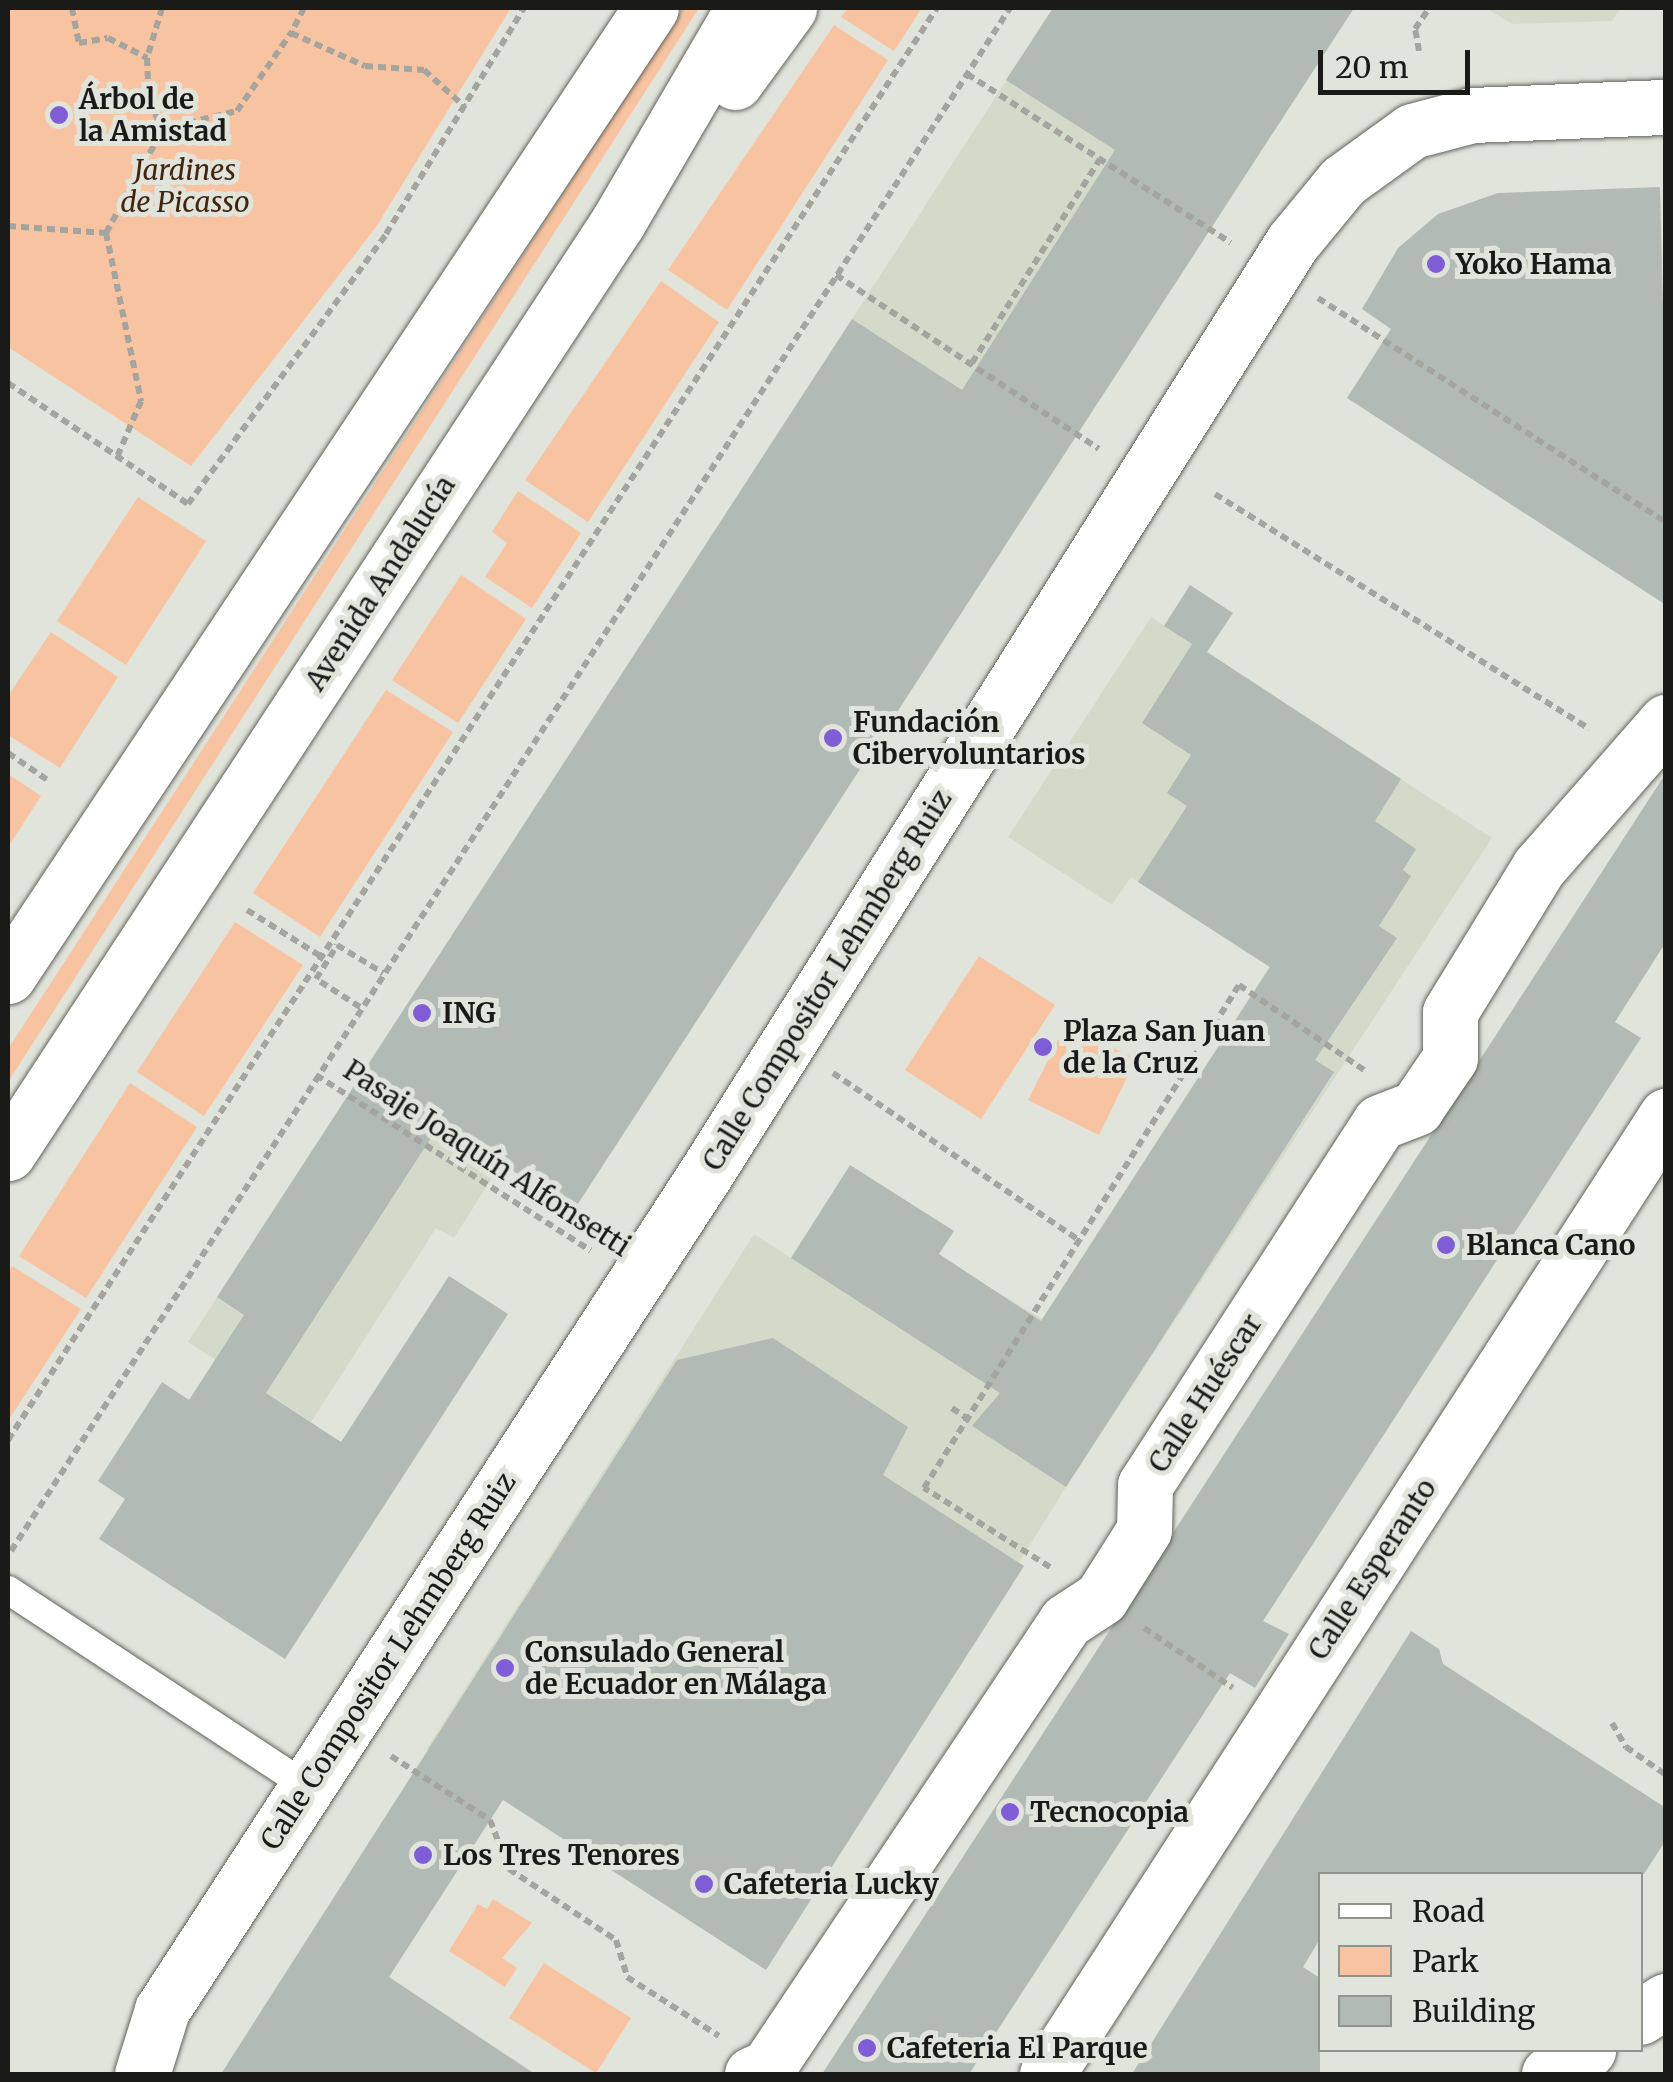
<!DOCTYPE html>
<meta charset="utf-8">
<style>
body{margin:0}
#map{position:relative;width:1673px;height:2082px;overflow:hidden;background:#e1e4db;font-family:Merriweather,serif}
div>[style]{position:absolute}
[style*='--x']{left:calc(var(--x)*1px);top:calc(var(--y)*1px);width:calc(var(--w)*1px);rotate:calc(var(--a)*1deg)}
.built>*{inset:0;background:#d4daca}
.green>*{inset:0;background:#f8c3a0}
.building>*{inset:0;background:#b1bab4}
.path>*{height:6px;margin-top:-3px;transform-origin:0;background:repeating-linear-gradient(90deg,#a3a59e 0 8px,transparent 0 13px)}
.roads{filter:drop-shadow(0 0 2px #61645c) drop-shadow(0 0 2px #61645c)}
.lane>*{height:28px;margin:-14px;padding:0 14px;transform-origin:14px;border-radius:14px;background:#fff}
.street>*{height:55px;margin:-27.5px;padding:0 27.5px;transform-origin:27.5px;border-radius:27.5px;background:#fff}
.secondary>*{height:55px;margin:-27.5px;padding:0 27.5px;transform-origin:27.5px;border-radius:27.5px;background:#fff}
.primary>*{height:55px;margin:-27.5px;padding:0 27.5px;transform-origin:27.5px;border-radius:27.5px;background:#fff}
.dots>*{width:28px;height:28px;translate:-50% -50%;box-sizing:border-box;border:5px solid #e1e4db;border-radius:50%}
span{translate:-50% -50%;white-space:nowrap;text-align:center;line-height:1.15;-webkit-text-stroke:10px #e1e4db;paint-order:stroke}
.poi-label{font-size:28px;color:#1a1b18;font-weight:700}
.left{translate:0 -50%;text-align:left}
.park-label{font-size:28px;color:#422510;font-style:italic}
.street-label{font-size:28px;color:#1a1b18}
.frame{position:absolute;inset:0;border:10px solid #1a1b18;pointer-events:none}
.legend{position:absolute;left:1318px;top:1872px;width:325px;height:180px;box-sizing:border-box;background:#e1e4db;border:2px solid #91948d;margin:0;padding:12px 18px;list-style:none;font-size:30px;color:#1a1b18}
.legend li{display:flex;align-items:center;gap:20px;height:50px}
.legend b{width:50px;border:2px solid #91948d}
.scale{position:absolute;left:1318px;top:50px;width:152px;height:45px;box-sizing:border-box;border:5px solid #1a1b18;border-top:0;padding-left:12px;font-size:30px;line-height:35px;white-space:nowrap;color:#1a1b18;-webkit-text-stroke:8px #e1e4db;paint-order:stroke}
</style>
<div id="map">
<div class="built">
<div style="clip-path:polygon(1053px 8px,1354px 8px,1063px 456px,852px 319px)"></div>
<div style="clip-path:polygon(1486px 8px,1621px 8px,1612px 21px,1512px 24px)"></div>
<div style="clip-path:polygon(1151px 617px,1492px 838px,1066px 1487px,766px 1969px,426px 1750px,754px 1234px,897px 1326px,979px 1302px,989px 1287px,1042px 1319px,1269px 967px,1131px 877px,1112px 905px,1008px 837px)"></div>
<div style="clip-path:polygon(362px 1074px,501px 1164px,454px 1238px,436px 1228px,311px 1422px,188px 1342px)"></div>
</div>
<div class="green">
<div style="clip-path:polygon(8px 8px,511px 8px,376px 227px,191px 466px,8px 347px)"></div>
<div style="clip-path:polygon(683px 8px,699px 8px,8px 1082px,8px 1049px)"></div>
<div style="clip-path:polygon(848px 8px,922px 8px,894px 51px,841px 17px)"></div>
<div style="clip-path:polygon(834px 25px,888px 60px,727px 310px,668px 270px)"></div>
<div style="clip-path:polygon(661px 281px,719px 322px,588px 522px,525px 480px)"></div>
<div style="clip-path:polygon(518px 491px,581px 533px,532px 608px,485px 577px,507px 543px,492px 532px)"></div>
<div style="clip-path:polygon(138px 497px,206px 541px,126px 665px,57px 621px)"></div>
<div style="clip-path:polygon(461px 575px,526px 619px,458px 723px,392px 680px)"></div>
<div style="clip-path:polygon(51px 632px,118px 677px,60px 768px,8px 735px,8px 696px)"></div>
<div style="clip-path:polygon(386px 690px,453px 732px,320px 937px,253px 893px)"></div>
<div style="clip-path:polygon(8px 774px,41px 796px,8px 847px)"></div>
<div style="clip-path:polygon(235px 922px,303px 965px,204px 1116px,137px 1072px)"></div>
<div style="clip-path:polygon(979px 956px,1055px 1005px,981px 1119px,905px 1070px)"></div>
<div style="clip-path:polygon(1066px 1025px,1136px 1059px,1099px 1135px,1028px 1100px)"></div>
<div style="clip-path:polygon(130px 1083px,197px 1127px,86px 1298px,19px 1256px)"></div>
<div style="clip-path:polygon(12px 1266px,81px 1309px,8px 1421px,8px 1273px)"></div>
<div style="clip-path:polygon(493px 1899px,532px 1923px,502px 1958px,517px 1968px,505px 1987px,449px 1951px,478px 1904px,487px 1909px)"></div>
<div style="clip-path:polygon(544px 1963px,631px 2018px,596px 2073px,509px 2018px)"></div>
</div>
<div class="building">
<div style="clip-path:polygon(1053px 8px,1354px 8px,574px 1210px,440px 1124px,266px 1393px,341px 1442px,449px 1276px,508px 1314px,285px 1659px,99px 1539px,125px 1499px,98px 1481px,162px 1382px,189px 1400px,244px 1315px,217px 1297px,852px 319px,962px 390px,1115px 150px,1006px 80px)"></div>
<div style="clip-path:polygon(1660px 187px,1666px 421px,1666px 605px,1347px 398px,1391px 329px,1362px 309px,1398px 248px,1438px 214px,1498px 193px)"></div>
<div style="clip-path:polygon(1190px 585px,1233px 613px,1207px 652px,1401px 779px,1375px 821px,1416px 849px,1403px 870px,1411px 876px,1379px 926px,1397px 938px,1315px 1060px,1334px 1072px,1066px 1487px,972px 1426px,1000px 1393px,791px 1258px,850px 1165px,954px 1231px,939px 1254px,1041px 1321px,1270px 967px,1138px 882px,1187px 806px,1167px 793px,1191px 755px,1142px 723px,1192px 644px,1164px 626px)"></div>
<div style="clip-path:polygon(1666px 773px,1666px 942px,1615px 1022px,1641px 1038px,1263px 1621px,1289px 1634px,1255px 1688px,1230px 1673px,969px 2074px,822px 2074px)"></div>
<div style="clip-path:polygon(773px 1338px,908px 1427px,883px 1475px,1024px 1566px,766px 1970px,503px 1800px,389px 1977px,535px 2074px,221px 2074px,677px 1360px)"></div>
<div style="clip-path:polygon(1411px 1631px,1439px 1649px,1443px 1664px,1666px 1808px,1666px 1840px,1644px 1874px,1320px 1874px,1320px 1939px,1303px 1967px,1320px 1978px,1320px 2074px,1132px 2074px)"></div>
</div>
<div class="path">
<div style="--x:72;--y:8;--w:36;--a:79"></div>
<div style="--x:79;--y:43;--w:29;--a:-10"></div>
<div style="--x:108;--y:38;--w:44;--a:27.1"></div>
<div style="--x:162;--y:8;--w:52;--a:106.7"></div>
<div style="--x:147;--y:58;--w:44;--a:87.4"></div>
<div style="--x:149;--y:102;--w:30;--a:63"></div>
<div style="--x:304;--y:8;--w:28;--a:117"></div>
<div style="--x:291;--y:33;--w:81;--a:24"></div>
<div style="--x:365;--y:66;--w:59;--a:3.9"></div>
<div style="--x:424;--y:70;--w:55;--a:42.1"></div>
<div style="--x:1419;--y:51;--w:22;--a:-100"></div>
<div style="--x:1415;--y:29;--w:25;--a:-56"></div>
<div style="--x:967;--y:74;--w:313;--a:32.6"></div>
<div style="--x:8;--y:226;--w:98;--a:4.1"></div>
<div style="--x:106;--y:233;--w:172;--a:78.2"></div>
<div style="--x:141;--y:401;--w:59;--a:113.1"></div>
<div style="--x:106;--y:233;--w:119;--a:-61.3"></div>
<div style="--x:163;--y:129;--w:76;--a:-13.7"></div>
<div style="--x:237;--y:111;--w:95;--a:-55.3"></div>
<div style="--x:836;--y:275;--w:315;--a:33.5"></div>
<div style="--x:1318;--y:298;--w:414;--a:32.8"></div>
<div style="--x:972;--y:363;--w:241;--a:-57.9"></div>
<div style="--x:8;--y:383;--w:217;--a:33.9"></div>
<div style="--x:188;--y:504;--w:335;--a:-53.7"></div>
<div style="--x:386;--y:234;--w:265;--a:-58.6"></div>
<div style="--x:1215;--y:494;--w:442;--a:32.1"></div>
<div style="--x:8;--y:753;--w:50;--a:34.3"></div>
<div style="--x:247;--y:910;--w:89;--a:32.1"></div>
<div style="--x:360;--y:1007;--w:52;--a:-147.5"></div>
<div style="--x:316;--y:979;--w:40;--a:-58"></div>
<div style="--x:337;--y:945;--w:54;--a:31.3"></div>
<div style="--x:833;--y:1073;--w:299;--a:34.2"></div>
<div style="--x:316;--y:1075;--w:326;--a:32.6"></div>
<div style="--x:952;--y:1408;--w:21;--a:35"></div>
<div style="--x:8;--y:1440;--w:1707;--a:-57.03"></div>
<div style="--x:11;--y:1551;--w:1838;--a:-57.08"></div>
<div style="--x:1050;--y:1567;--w:149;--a:-147.9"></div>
<div style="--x:924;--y:1488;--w:593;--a:-57.94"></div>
<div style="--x:1239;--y:985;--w:155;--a:34.2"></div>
<div style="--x:1144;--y:1628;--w:107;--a:34"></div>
<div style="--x:1612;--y:1723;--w:28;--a:60"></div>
<div style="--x:1626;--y:1747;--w:49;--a:35"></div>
<div style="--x:391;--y:1756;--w:118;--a:32.9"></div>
<div style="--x:490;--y:1820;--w:53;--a:68.8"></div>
<div style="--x:509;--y:1869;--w:128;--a:33.6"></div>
<div style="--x:616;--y:1940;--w:39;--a:73"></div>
<div style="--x:627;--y:1977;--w:109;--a:32.7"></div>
</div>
<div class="roads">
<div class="lane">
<div style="--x:8;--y:1590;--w:359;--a:33.3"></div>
</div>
<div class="street">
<div style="--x:142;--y:2074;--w:67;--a:-72.6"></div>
<div style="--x:162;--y:2010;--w:998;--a:-56.98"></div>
<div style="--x:706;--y:1173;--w:1099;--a:-57.78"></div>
<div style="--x:1292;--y:243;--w:80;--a:-50.6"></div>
<div style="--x:1343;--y:181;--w:85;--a:-35.9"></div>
<div style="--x:1412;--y:131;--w:62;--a:-14.9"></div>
<div style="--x:1472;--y:115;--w:194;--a:-2.4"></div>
<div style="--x:752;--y:2074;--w:17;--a:-24"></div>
<div style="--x:768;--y:2067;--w:536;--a:-56.25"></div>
<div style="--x:1066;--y:1621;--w:42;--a:-33.3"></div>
<div style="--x:1101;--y:1598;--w:80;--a:-57.7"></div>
<div style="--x:1144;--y:1530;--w:45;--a:-88.7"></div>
<div style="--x:1145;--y:1485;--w:432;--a:-57.1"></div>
<div style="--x:1380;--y:1122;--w:39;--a:-21"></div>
<div style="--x:1416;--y:1108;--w:60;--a:-55.8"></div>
<div style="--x:1450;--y:1058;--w:46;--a:-90"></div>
<div style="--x:1450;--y:1012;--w:170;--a:-58.5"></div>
<div style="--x:1539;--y:867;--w:193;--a:-48.8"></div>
<div style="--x:1047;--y:2074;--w:1141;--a:-57.13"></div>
</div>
<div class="secondary">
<div style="--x:1640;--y:2017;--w:31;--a:-32"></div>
<div style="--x:1549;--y:2074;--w:46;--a:-31.6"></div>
</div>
<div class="primary">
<div style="--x:735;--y:82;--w:92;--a:-53.9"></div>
<div style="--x:8;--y:976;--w:1162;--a:-56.41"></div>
<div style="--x:8;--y:1153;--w:1113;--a:-56.77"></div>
<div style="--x:618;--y:222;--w:248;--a:-59.7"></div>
</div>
</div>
<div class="dots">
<div style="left:59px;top:115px;background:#7f5dd7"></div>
<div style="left:1436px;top:264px;background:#7f5dd7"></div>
<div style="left:833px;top:738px;background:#7f5dd7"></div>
<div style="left:422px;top:1013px;background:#7f5dd7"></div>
<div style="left:1043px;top:1047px;background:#7f5dd7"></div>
<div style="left:1446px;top:1245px;background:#7f5dd7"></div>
<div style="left:505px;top:1668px;background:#7f5dd7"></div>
<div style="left:1010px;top:1812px;background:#7f5dd7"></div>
<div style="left:423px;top:1855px;background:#7f5dd7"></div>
<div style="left:704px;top:1884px;background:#7f5dd7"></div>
<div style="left:867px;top:2048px;background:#7f5dd7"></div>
</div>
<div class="poi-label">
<span class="left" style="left:79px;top:115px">Árbol de<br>la Amistad</span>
<span class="left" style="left:1456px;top:264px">Yoko Hama</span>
<span class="left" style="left:853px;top:738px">Fundación<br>Cibervoluntarios</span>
<span class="left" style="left:442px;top:1013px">ING</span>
<span class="left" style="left:1063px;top:1047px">Plaza San Juan<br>de la Cruz</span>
<span class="left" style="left:1466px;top:1245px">Blanca Cano</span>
<span class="left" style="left:525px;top:1668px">Consulado General<br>de Ecuador en Málaga</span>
<span class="left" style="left:1030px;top:1812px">Tecnocopia</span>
<span class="left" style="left:443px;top:1855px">Los Tres Tenores</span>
<span class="left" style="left:724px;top:1884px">Cafeteria Lucky</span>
<span class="left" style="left:887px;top:2048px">Cafeteria El Parque</span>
</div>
<div class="park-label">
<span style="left:185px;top:186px">Jardines<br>de Picasso</span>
</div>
<div class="street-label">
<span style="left:380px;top:583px;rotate:-57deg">Avenida Andalucía</span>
<span style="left:827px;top:980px;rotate:-58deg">Calle Compositor Lehmberg Ruiz</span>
<span style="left:487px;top:1158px;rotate:33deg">Pasaje Joaquín Alfonsetti</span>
<span style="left:1205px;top:1393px;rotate:-57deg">Calle Huéscar</span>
<span style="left:1372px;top:1569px;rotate:-57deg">Calle Esperanto</span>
<span style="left:388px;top:1661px;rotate:-57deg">Calle Compositor Lehmberg Ruiz</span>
</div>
<div class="frame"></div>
<ul class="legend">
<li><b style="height:12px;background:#fff"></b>Road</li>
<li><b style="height:28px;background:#f8c3a0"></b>Park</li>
<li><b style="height:28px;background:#b1bab4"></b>Building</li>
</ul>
<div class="scale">20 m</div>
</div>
